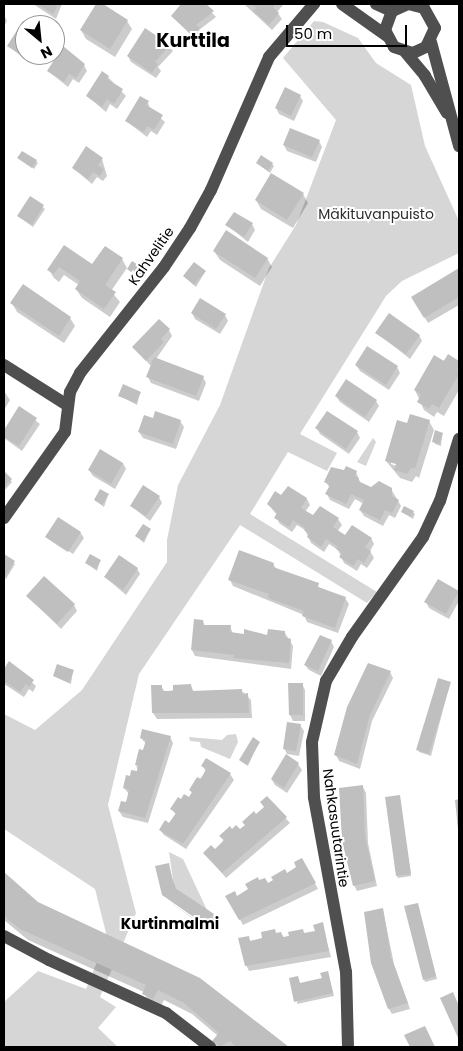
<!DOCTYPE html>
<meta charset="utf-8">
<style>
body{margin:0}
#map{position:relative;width:463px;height:1051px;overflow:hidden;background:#fff;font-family:Poppins,sans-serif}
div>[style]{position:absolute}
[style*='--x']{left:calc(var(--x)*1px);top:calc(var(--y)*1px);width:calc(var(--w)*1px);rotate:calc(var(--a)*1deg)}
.green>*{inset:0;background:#d6d6d6}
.shadow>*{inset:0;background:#0003}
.building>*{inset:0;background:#bfbfbf}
.minor>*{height:12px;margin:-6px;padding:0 6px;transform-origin:6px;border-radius:6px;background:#4f4f4f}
span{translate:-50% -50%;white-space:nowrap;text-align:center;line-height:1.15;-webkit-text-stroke:4px #fff;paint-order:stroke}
.park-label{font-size:14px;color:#2d2d2d}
.street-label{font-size:14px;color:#000}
.neighbourhood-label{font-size:15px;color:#000;font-weight:700}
.district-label{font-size:19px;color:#000;font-weight:700}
.frame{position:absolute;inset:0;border:5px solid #000;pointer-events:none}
.north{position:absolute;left:15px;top:15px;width:50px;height:50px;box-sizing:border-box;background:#fff;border:1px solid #999;border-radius:50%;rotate:152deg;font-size:14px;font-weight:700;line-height:20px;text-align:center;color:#000}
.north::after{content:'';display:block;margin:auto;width:18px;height:22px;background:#000;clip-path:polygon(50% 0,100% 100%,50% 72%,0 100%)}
.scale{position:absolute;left:286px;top:25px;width:121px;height:22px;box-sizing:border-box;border:2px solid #000;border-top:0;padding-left:6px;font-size:15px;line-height:18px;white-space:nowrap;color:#000;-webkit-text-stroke:4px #fff;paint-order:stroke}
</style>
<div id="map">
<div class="green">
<div style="clip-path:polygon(314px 21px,323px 22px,358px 38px,376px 63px,411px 85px,425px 146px,459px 221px,459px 253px,402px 281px,386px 296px,300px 434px,337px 453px,327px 471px,288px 452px,250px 514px,377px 592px,367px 603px,240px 525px,139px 674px,108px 805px,136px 913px,100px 997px,116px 1007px,98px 1028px,118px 1047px,4px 1047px,4px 1002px,38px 971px,86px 989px,107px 937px,95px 889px,4px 829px,4px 714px,35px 730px,82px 690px,167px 562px,167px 540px,178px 485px,220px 405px,269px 268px,296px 225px,336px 120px,283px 58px)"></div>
<div style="clip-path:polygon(373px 438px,376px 442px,366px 466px,357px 462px)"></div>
<div style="clip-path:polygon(236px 734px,238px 742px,230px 759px,201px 747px,200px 742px,190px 741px,189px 737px,222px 740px,227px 735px)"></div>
<div style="clip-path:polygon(169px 852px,183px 859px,207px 910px,174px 887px)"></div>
</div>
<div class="shadow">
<div style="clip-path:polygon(33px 4px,62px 4px,56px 19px)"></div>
<div style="clip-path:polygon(98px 4px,127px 21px,132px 29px,115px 57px,86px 39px,81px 30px)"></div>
<div style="clip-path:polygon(183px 4px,204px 4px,216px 17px,199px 30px,202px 35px,197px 41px,172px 16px)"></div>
<div style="clip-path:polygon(244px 4px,284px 4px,277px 12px,282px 19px,272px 30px)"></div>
<div style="clip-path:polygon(4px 15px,7px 21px,4px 26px)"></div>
<div style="clip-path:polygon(24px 23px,27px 25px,25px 55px,32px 55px,28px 62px,9px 46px)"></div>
<div style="clip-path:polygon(169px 46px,173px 51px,158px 67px,161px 71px,156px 78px,131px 62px,128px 56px)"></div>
<div style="clip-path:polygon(33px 55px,41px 55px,39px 59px)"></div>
<div style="clip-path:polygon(84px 65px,87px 71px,79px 83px,73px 79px,68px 87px,48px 71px)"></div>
<div style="clip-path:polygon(108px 77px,126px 96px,117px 109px,110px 104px,106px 112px,87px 96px)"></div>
<div style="clip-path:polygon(300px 96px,303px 101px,294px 121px,279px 114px,276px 108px)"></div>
<div style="clip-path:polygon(148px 102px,150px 109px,165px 122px,157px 135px,151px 131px,147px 137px,126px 121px)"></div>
<div style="clip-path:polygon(319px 141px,322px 147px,316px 162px,287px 151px,284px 145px)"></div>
<div style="clip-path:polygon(19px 158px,36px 161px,38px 163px,34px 169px)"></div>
<div style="clip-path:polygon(102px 159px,107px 176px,103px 181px,97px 177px,92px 184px,73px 168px)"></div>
<div style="clip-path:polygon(257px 163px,272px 164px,274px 166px,270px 173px)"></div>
<div style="clip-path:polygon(303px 194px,308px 203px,293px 228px,261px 209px,256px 200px)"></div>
<div style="clip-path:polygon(31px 198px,45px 209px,33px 227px,19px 217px)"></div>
<div style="clip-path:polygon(252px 224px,255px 230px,248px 242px,227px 225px)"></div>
<div style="clip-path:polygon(64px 247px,92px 266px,122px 259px,127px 268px,111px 291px,120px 302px,110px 317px,82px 298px,76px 289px,79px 285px,64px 275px,59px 282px,54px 278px,49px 270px)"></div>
<div style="clip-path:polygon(214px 251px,267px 258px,272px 267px,260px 286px,220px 260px)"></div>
<div style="clip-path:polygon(132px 263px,145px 273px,141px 279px,128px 269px)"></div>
<div style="clip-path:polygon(459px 270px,459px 305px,428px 323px,413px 297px)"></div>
<div style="clip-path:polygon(205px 272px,196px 287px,184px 276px)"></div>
<div style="clip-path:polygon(12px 303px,70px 318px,75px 326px,64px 343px,17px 312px)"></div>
<div style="clip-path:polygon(192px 313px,225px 315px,228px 321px,220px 334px,195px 319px)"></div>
<div style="clip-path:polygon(169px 330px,172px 336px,156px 359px,203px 377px,206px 383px,199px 401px,151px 383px,148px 377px,152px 367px,134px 348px)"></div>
<div style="clip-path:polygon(377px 333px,419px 335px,422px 341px,410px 359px)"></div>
<div style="clip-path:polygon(448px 356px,459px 363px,459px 390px,444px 416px,437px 412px,434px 417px,424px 410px,415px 390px)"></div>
<div style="clip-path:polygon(356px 365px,397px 367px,400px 373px,389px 390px,360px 371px)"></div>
<div style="clip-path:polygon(4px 391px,10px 400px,4px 410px)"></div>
<div style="clip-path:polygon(140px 393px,137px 405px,120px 396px)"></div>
<div style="clip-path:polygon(336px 396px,376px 401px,379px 406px,369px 422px,340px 402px)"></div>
<div style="clip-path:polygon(20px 408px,40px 424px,22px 451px,4px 438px,4px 432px)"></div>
<div style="clip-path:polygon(154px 420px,180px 421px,184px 427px,176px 449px,143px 438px,139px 432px)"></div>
<div style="clip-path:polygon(evenodd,429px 421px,434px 430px,419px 478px,416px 476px,412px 482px,400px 478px,386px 461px,408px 425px,429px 421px,391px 462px,402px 465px,401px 468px,391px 464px,391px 462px)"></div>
<div style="clip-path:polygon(317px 428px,357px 432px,360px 438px,349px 454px,320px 434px)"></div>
<div style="clip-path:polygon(442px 434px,441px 446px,435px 444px,434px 442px)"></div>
<div style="clip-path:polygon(123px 463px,126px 469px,115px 489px,93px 476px,89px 470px)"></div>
<div style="clip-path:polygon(356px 472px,361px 484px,371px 489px,391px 489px,401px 506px,395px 518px,389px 515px,383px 526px,364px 516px,360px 510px,364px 504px,355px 499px,349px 509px,330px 500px,327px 494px,330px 488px,325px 481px)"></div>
<div style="clip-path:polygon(4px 473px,12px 482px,4px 491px)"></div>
<div style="clip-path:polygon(288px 487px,307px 499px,310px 505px,305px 512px,314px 517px,338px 519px,342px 525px,337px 532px,346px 537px,371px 538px,374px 544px,370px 551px,374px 558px,367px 568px,361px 564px,357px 571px,344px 563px,338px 550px,329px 544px,324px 552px,311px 543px,305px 530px,297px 525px,292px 532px,279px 523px,277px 515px,268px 504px,282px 497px)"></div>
<div style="clip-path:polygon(108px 495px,104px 507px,95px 500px)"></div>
<div style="clip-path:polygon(159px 497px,162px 503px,150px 521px,131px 506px)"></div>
<div style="clip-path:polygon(402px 512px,413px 512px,415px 514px,413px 519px)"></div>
<div style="clip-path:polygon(150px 530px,144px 543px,136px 536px)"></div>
<div style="clip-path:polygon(80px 532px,84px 538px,73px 554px,50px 539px,72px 557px,47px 537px)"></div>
<div style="clip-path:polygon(4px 556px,15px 564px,6px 579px,4px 578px)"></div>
<div style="clip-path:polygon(100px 561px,97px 571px,86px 563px)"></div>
<div style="clip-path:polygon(273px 564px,277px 570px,345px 598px,349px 604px,338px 633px,307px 622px,304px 615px,233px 586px,230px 580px)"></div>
<div style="clip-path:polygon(137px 568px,140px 574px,126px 595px,105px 577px)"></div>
<div style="clip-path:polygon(458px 592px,459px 601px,449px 619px,429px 608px,426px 602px)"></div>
<div style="clip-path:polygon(28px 596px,74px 605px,77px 611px,61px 629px)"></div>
<div style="clip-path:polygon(202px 621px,205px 626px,230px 626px,233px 634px,268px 636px,285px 633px,293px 646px,291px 669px,195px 656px,192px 650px)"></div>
<div style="clip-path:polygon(331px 641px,334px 647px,321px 676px,309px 670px,305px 665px)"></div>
<div style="clip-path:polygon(10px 663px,36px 686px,33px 692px,29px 689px,24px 697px,4px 684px,4px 672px)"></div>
<div style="clip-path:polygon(73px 671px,71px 684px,54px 676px)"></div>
<div style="clip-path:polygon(390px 672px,393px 678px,372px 721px,360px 769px,339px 761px,336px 755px)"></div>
<div style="clip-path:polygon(450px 683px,431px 756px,419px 752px,418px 749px)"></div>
<div style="clip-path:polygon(290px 684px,302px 684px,305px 690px,305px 721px,293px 721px,290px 715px)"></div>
<div style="clip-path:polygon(161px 686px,165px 692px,191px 686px,194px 692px,241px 690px,251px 700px,252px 718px,157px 719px,153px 713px)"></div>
<div style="clip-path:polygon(300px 725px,304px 731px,299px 756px,287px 754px,284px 748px)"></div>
<div style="clip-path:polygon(170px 737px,173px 743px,148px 823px,123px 817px,119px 811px,127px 804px,129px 794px,124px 788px,138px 773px,136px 764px,146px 744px,141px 738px)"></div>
<div style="clip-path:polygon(259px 742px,248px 766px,242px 762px,240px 760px)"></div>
<div style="clip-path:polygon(207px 760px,230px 774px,234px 780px,186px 849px,164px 835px,160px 830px,170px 825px,176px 815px,172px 809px,189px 799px,193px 794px,190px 790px,206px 772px,203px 766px)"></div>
<div style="clip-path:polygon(298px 764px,302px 770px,287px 793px,275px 785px,272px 780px)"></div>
<div style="clip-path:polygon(363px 787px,366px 793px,368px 843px,377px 886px,357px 891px,354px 885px)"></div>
<div style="clip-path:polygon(399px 797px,411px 876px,398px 878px,397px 876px)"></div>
<div style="clip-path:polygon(267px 798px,290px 823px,226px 878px,205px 853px,215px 851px,224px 842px,221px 836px,240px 831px,265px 808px)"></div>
<div style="clip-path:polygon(302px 859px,318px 889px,243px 925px,227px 896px,237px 897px,259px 882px,267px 884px,298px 868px)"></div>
<div style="clip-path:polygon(168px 864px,176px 890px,213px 915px,216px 921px,211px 927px,163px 894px)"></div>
<div style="clip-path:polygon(4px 874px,37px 903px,286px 1047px,217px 1047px,214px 1041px,218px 1036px,192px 1014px,164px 1000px,159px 1010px,150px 1005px,144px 992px,28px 940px,4px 920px)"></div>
<div style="clip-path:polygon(165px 899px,209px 929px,209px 930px)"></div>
<div style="clip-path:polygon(418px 907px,437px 979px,425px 982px,424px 979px)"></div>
<div style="clip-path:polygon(383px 910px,394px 964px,410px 1009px,392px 1014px,389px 1009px)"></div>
<div style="clip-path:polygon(322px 924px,331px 957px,249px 971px,246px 965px,248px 937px,251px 942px,281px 933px,284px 938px,302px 930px,305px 934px,316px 932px)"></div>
<div style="clip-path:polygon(328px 972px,334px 996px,297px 1004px,300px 984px,323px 979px)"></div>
</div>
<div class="building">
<div style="clip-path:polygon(37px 4px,55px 4px,57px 7px,53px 14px)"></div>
<div style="clip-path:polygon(96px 4px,103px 4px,128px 20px,110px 49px,80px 30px)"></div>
<div style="clip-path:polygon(181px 4px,206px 4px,214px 11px,196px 25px,200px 28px,193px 36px,171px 16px)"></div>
<div style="clip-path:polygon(252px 4px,276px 4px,273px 7px,279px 13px,269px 25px,253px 11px,256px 8px)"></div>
<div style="clip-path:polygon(23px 21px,29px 25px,25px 25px,24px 57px,7px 46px)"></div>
<div style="clip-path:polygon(145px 28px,170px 45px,155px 62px,158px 64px,152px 73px,127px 56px)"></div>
<div style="clip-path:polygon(63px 46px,85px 64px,76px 78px,69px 74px,64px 82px,47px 71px)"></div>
<div style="clip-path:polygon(102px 71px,109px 76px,107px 79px,123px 89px,114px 104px,107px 99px,102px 107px,86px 96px)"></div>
<div style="clip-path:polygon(285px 87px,301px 95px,291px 116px,275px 108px)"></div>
<div style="clip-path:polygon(140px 96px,149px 101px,146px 105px,163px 115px,154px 130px,147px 126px,144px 132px,125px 121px)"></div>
<div style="clip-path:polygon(290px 128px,320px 140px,312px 157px,283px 145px)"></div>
<div style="clip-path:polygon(86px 146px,103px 158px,98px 165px,104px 169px,100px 176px,93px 172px,88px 179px,72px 168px)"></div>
<div style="clip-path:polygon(22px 151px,37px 160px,32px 168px,17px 158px)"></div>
<div style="clip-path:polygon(261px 155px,273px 163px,268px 171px,256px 163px)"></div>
<div style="clip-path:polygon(271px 173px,304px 193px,287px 220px,255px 200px)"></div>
<div style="clip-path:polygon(30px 196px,44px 205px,32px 225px,17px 216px)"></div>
<div style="clip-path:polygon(234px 212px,253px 223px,244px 237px,225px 225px)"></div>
<div style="clip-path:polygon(226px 230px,268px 258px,255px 278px,213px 251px)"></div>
<div style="clip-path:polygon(64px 245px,92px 264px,105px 246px,123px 258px,105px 285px,116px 292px,104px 309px,75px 289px,80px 281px,59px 267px,54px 274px,47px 270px)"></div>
<div style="clip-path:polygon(132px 261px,144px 269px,139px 278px,127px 269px)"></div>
<div style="clip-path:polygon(194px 262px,206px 271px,194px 285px,183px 276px)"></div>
<div style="clip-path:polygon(459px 268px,459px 297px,424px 318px,411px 297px)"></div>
<div style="clip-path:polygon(23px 284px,71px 317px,59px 336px,10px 303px)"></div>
<div style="clip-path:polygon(200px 298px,226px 314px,216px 329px,191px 313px)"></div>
<div style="clip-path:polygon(389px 313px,420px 335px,406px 354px,375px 333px)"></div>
<div style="clip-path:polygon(159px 319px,170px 329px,161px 339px,164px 342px,146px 361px,132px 347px)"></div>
<div style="clip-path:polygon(367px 346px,398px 366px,386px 385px,355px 365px)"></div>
<div style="clip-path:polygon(448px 354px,459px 361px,457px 370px,459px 374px,439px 408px,432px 404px,429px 409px,417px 402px,421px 395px,414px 390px,434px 355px,444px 361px)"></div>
<div style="clip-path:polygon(154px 357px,204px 376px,196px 396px,146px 377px)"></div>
<div style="clip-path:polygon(346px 379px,377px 400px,365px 417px,335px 396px)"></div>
<div style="clip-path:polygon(123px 384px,141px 392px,136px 403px,118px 396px)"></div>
<div style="clip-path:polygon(19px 406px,37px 418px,19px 446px,4px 437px,4px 430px)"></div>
<div style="clip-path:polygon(155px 411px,181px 420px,173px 444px,138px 432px,144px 415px,153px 418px)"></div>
<div style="clip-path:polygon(327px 411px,358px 431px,346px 449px,315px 428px)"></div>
<div style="clip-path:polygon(410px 414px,430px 420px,415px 469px,411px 468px,407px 474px,394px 470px,396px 464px,385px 461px,397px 420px,407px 423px)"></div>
<div style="clip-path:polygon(435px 430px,443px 433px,440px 444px,432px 442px)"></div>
<div style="clip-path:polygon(100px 449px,123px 463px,111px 484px,88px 470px)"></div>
<div style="clip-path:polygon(346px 466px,357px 471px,355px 476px,359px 478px,358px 481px,371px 487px,379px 481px,392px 488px,392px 496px,399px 500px,392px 513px,385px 510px,380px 520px,359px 510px,364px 500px,351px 494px,346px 504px,325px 494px,330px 485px,324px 482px,331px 467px,344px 470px)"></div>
<div style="clip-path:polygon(4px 471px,12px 479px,4px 487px)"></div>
<div style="clip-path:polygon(143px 485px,160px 496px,146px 516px,130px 506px)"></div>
<div style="clip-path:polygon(288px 486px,307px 498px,301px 508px,313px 515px,320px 506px,339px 518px,333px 527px,345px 535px,352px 525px,372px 538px,365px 547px,371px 551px,364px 563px,358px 559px,353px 566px,339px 557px,342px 553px,336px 549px,338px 547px,326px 539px,321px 547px,307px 537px,309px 534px,304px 530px,305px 528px,293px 520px,289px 527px,274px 518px,277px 513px,267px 504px,275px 491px,281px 495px)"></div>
<div style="clip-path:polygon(100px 489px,109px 494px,102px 505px,94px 500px)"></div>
<div style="clip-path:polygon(404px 506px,414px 511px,411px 517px,401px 512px)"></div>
<div style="clip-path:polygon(58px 517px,81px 532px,68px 552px,45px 537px)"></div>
<div style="clip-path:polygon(143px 524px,151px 529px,143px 541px,135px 536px)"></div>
<div style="clip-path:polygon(239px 550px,274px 563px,273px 567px,319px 583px,318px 587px,346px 597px,335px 628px,302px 616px,304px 611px,268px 598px,269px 594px,228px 580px)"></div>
<div style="clip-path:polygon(4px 554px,15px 561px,4px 578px)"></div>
<div style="clip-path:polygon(90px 554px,101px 560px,96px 569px,85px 563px)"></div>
<div style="clip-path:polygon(119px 555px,138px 568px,123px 590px,104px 577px)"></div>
<div style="clip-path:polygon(44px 576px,75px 604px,57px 624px,26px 596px)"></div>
<div style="clip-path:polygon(438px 579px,459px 591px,446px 614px,424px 602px)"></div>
<div style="clip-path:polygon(194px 619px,203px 620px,204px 625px,231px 625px,230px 632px,244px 634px,244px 629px,267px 635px,268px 629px,285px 631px,285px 637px,291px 639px,289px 663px,233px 658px,234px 655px,191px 650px)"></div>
<div style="clip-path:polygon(320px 635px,332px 640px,318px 671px,304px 665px)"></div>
<div style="clip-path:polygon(9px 661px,34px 680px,29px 687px,26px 684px,20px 692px,4px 681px,4px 669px)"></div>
<div style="clip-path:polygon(368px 663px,391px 671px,370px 715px,357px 764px,334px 755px,347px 707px)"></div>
<div style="clip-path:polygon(57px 664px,74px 670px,69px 683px,53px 676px)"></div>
<div style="clip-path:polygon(438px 678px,451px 682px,429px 754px,416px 750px)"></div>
<div style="clip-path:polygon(288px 683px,303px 683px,303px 715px,289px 715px)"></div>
<div style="clip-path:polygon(191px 684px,192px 691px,242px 689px,242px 694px,248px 693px,249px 713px,152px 713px,151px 685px,162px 685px,162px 691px,173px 691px,173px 685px)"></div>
<div style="clip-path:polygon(287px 722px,301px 724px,296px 751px,283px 749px)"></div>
<div style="clip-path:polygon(142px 729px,171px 736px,145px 818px,118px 811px,121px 801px,126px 802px,129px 790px,123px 788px,126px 775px,130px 776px,131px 770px,137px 771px,139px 765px,135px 765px,139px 749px,143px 750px,146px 740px,140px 738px)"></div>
<div style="clip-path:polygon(253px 737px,260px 742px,247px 765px,239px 760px)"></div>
<div style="clip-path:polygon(286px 754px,299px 763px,284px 788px,271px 779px)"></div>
<div style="clip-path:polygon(206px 758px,231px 773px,183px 844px,159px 830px,165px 820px,169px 823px,176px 813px,170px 809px,178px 797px,181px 799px,184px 794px,189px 797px,192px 792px,189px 790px,197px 777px,201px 779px,206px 769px,201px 766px)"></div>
<div style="clip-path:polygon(363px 785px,365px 836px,375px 881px,353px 886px,342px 841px,339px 788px)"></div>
<div style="clip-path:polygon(400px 795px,411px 874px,396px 876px,385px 797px)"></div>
<div style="clip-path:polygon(267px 796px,287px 817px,222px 873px,203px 853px,211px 845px,215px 849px,224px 840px,219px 836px,230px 826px,232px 829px,236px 825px,240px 829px,245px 825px,242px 822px,254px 811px,256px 814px,264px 807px,260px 802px)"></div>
<div style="clip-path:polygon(459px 799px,459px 829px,458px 829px,455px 800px)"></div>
<div style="clip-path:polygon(302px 858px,316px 883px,239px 920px,225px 896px,235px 891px,237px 896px,248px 889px,245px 884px,258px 877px,259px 880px,265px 878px,268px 883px,273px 880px,271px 877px,285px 869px,287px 873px,296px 867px,294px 862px)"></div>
<div style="clip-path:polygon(169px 863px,174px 887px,214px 914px,205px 925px,162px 895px,155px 866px)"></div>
<div style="clip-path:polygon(4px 872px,38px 902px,200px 978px,289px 1047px,236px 1047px,230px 1041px,220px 1047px,212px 1041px,219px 1033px,184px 1003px,158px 990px,153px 999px,142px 994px,146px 985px,20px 929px,4px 916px)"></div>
<div style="clip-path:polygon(418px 903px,436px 976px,423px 980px,404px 906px)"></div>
<div style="clip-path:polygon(383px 908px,391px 957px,408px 1003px,388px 1009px,371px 963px,364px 912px)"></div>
<div style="clip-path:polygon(323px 922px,329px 951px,245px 966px,238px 938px,249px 936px,250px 941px,262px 938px,261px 932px,275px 929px,276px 933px,281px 932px,283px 937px,289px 936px,288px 932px,303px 929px,304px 933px,315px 931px,313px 925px)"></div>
<div style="clip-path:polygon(328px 971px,333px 993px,294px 1002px,289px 978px,298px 976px,300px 983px,322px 978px,320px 973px)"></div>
<div style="clip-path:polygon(453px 992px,459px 1006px,459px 1040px,440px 998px)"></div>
<div style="clip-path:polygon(425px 1026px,435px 1047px,410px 1047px,404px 1035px)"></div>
</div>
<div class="minor">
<div style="--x:342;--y:4;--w:55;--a:35.4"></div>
<div style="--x:376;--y:4;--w:17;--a:24"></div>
<div style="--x:408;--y:4;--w:17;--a:156"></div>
<div style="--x:392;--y:11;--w:20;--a:110"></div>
<div style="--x:385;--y:30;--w:19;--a:62"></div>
<div style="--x:394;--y:47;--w:20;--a:18"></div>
<div style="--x:413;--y:53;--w:14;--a:-25"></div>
<div style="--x:426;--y:47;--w:21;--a:-65"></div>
<div style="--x:435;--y:28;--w:23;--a:-119"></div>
<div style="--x:424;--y:8;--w:16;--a:-165"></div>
<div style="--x:431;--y:42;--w:108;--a:74.9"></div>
<div style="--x:406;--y:53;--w:30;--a:50"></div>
<div style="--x:425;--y:76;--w:43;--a:59.3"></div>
<div style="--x:4;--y:365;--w:75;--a:32.4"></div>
<div style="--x:4;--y:518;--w:105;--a:-54.7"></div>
<div style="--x:65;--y:432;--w:40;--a:-82.9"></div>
<div style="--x:70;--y:392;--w:21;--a:-62"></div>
<div style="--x:80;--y:373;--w:135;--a:-51.6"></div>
<div style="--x:164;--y:267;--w:47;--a:-56.3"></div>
<div style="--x:190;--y:228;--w:43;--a:-61.1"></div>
<div style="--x:211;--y:190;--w:145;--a:-66.4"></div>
<div style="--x:269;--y:57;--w:70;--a:-49.7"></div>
<div style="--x:4;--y:936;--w:51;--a:28.1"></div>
<div style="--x:49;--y:960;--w:128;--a:24.4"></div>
<div style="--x:166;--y:1013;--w:56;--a:37.7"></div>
<div style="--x:348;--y:1047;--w:75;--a:-91.5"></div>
<div style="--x:346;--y:972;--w:178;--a:-100.4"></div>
<div style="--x:314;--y:797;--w:55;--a:-92.1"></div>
<div style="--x:312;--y:742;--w:63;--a:-77.1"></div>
<div style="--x:326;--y:681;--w:51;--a:-59.4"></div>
<div style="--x:352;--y:637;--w:123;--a:-54.6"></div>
<div style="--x:423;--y:537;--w:40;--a:-65"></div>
<div style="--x:440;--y:501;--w:65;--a:-73"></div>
</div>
<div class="park-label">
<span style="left:376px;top:214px">Mäkituvanpuisto</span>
</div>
<div class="street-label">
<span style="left:151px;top:256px;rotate:-55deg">Kahvelitie</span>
<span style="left:336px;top:828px;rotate:82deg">Nahkasuutarintie</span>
</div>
<div class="neighbourhood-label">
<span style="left:170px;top:924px">Kurtinmalmi</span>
</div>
<div class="district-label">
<span style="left:193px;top:41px">Kurttila</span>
</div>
<div class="frame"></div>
<div class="north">N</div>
<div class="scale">50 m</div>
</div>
